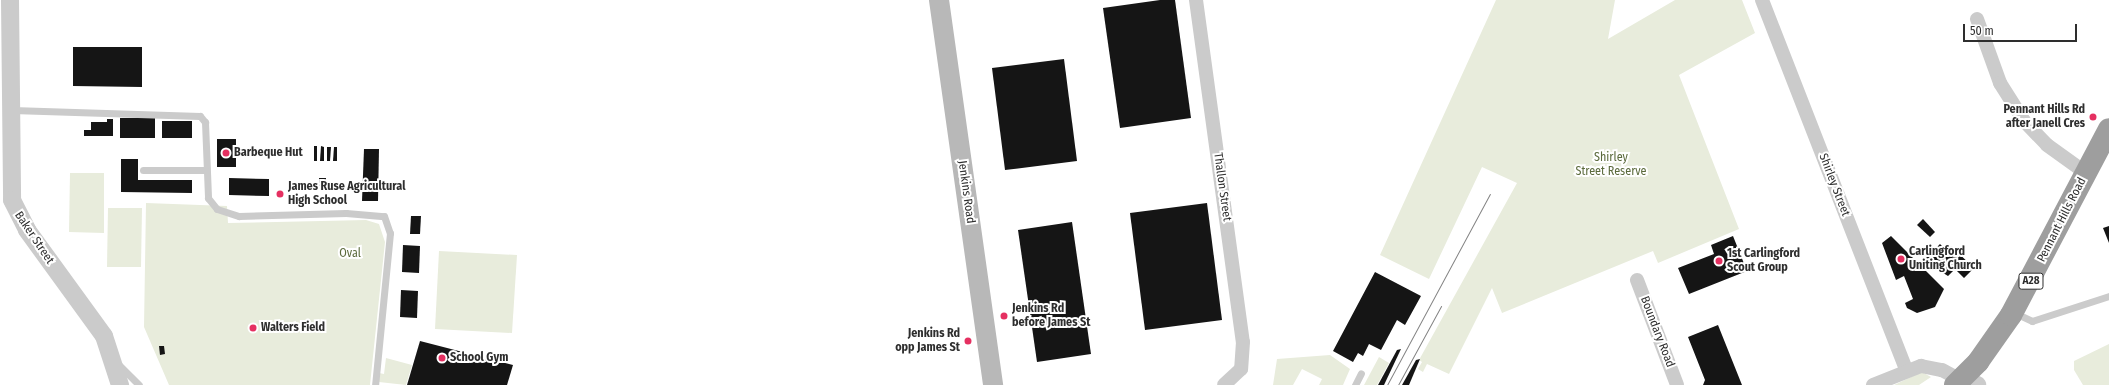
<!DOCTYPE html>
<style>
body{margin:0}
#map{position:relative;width:2109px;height:385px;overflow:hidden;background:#fff;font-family:"Fira Sans Condensed",sans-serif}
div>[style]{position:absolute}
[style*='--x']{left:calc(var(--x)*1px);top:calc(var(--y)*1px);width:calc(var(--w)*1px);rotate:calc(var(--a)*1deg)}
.green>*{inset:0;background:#e8ecdc}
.building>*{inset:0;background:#151515}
.service>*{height:7px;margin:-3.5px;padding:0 3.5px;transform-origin:3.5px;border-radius:3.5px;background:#cbcbcb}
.minor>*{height:14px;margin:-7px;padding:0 7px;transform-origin:7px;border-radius:7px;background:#cbcbcb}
.tertiary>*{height:18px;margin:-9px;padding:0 9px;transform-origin:9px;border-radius:9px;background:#cbcbcb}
.secondary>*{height:20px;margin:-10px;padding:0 10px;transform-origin:10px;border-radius:10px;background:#b8b8b8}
.trunk>*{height:22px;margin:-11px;padding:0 11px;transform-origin:11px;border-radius:11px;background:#9e9e9e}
.tram>*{height:1px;margin:-0.5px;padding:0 0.5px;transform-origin:0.5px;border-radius:0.5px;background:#838383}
.dots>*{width:11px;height:11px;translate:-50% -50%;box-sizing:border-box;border:2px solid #fff;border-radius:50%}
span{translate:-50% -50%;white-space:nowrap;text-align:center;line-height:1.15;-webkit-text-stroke:4px #fff;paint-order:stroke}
.shield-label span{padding:1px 3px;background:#fff;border:1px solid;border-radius:3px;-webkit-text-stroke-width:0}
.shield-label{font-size:11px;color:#2e2e2e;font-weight:700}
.poi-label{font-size:12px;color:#2e2e2e;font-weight:700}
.right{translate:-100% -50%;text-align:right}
.left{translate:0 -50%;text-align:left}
.park-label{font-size:12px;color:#5b6a3c}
.street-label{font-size:12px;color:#2e2e2e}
.scale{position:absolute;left:1963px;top:24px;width:114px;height:18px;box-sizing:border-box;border:2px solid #2e2e2e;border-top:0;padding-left:5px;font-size:12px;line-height:14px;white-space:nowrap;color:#2e2e2e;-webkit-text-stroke:3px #fff;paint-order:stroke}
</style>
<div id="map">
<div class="green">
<div style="clip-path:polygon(1496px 0,1615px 0,1608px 39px,1675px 0,1742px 0,1755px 33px,1679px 75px,1739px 229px,1658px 263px,1653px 251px,1502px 313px,1492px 288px,1449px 374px,1427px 364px,1423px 372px,1418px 369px,1422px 362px,1419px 360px,1517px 183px,1482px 167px,1429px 279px,1380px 255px)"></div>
<div style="clip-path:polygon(70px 173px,104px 173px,104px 233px,69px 232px)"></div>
<div style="clip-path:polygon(146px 203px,227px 206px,228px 223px,366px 220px,379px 224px,385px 242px,370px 385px,169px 385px,144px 327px)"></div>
<div style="clip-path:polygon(108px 208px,142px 208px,141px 267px,107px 267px)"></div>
<div style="clip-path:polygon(439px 251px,517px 255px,512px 333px,435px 329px)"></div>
<div style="clip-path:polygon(2109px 344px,2109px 385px,2083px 385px,2074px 370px,2074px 361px)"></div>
<div style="clip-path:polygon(1330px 355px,1350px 369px,1343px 385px,1319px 385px,1322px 379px,1302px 369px,1293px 385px,1273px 385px,1277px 359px)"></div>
<div style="clip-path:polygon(1379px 357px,1389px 363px,1377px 385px,1364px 385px)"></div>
<div style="clip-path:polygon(386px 358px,412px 365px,406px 385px,379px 382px,379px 373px,384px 374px)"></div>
<div style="clip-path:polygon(1922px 372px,1931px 377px,1919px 385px,1894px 385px)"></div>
</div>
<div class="building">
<div style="clip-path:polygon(1160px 0,1175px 0,1191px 118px,1120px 128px,1103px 8px)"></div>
<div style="clip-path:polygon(73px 47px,142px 47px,142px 87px,73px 86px)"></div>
<div style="clip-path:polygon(1064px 59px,1077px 161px,1005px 170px,992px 68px)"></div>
<div style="clip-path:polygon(120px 118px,155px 118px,155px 138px,120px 138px)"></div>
<div style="clip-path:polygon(107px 119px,113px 119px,113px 136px,84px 136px,84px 130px,91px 130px,91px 122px,107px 122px)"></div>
<div style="clip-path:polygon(162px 121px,192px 121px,192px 138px,162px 138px)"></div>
<div style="clip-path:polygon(217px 139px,236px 139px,236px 167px,217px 167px)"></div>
<div style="clip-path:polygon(314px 146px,317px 146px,317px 161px,314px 161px)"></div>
<div style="clip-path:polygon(321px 146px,324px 147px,324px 161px,320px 161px)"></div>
<div style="clip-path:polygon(327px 147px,331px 147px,330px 161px,327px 161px)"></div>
<div style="clip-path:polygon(334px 147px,337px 147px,337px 161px,333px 161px)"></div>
<div style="clip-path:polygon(364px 149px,379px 149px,378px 201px,362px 201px)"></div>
<div style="clip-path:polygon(121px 159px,138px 159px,138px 180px,192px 180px,192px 193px,121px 192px)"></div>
<div style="clip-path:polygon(229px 178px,269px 179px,269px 196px,229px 195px)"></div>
<div style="clip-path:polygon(319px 178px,326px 178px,326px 185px,319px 186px)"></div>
<div style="clip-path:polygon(1207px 203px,1222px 320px,1145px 330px,1130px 213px)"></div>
<div style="clip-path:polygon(411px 216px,421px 216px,420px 234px,410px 234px)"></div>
<div style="clip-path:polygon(1923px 219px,1935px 232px,1930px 237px,1917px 225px)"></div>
<div style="clip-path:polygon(1072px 222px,1091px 354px,1037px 362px,1018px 230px)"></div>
<div style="clip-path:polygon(2109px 226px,2109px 243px,2103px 228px)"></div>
<div style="clip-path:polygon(1733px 236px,1747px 271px,1689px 294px,1678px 268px,1714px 254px,1711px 245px)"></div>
<div style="clip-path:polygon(1891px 236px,1944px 289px,1935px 307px,1917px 313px,1907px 308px,1905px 303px,1913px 299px,1904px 276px,1896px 280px,1882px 243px)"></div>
<div style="clip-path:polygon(1940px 244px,1946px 250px,1951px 246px,1974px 268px,1964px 278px,1955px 269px,1948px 276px,1940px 271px,1926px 258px)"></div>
<div style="clip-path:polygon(403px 245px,420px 246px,419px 273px,402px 272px)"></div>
<div style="clip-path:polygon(1375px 272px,1421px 296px,1405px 325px,1397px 320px,1381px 350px,1369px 344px,1363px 356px,1358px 353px,1353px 362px,1333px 351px)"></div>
<div style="clip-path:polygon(401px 290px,418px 291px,417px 318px,400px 317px)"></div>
<div style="clip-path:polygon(1718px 325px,1742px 385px,1703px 385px,1705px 380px,1688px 337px)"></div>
<div style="clip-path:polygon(420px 341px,513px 365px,507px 385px,407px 385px)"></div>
<div style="clip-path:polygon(159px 346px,164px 346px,165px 354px,160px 355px)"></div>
<div style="clip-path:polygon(1401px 349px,1384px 385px,1378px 385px,1397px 350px)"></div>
<div style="clip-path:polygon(1420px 359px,1409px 385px,1402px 385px,1416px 360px)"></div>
</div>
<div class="service">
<div style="--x:12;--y:110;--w:188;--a:1.8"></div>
<div style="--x:200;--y:116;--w:8;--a:50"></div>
<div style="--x:205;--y:122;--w:76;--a:87.7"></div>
<div style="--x:208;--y:198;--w:14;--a:51"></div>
<div style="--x:217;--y:209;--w:23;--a:18"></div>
<div style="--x:239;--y:216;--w:107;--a:-1.6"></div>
<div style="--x:346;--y:213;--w:38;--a:5"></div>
<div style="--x:384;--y:216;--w:18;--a:71"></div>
<div style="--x:390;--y:233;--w:153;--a:95.6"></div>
<div style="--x:143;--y:170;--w:62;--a:0"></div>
<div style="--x:2015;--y:313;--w:19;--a:25"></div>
<div style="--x:2032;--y:321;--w:81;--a:-18"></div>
<div style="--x:119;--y:365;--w:28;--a:45"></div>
<div style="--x:1355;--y:385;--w:13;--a:-63"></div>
</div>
<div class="minor">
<div style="--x:1196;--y:0;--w:345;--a:82.2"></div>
<div style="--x:1243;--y:342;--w:27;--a:94"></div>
<div style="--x:1241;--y:369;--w:23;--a:137"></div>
<div style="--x:1762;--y:0;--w:398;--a:68.7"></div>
<div style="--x:1977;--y:19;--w:68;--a:70.2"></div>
<div style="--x:2000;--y:83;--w:45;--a:57.7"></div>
<div style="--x:2024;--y:121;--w:33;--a:46"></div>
<div style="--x:2047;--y:145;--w:48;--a:35.7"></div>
<div style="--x:1637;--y:280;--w:112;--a:69.1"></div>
<div style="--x:1873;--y:385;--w:52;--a:-21.6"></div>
<div style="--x:1921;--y:366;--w:21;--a:11"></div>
<div style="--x:1942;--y:370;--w:21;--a:28"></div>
</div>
<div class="tertiary">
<div style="--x:10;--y:0;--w:200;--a:89.4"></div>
<div style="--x:12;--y:200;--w:34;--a:63"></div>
<div style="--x:27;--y:230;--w:131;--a:54"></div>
<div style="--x:104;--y:336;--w:52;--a:71.9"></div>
<div style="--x:1961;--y:380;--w:17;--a:17"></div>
</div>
<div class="secondary">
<div style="--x:939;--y:0;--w:389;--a:82"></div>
</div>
<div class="trunk">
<div style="--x:1955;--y:385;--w:33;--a:-45"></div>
<div style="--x:1978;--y:362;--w:57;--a:-54.9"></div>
<div style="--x:2011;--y:315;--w:210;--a:-62.2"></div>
</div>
<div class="tram">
<div style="--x:1387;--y:385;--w:217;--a:-61.7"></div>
<div style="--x:1398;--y:385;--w:90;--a:-61.4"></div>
</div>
<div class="dots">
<div style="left:2093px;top:117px;background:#e53061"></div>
<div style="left:226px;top:153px;background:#e53061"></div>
<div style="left:280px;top:194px;background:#e53061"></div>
<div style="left:1901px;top:259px;background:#e53061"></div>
<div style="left:1719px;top:261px;background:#e53061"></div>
<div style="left:1004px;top:316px;background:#e53061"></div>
<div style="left:253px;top:328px;background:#e53061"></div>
<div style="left:968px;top:341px;background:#e53061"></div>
<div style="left:442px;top:358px;background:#e53061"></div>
</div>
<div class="shield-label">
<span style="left:2031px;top:281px">A28</span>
</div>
<div class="poi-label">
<span class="right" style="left:2085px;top:117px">Pennant Hills Rd<br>after Janell Cres</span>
<span class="left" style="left:234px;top:153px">Barbeque Hut</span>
<span class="left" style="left:288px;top:194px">James Ruse Agricultural<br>High School</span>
<span class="left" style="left:1909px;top:259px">Carlingford<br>Uniting Church</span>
<span class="left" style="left:1727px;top:261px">1st Carlingford<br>Scout Group</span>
<span class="left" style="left:1012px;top:316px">Jenkins Rd<br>before James St</span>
<span class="left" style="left:261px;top:328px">Walters Field</span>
<span class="right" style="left:960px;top:341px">Jenkins Rd<br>opp James St</span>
<span class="left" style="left:450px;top:358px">School Gym</span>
</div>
<div class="park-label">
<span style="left:1611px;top:165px">Shirley<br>Street Reserve</span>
<span style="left:350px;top:254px">Oval</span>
</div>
<div class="street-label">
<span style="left:1834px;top:185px;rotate:69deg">Shirley Street</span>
<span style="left:1222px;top:187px;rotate:82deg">Thallon Street</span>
<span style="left:966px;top:192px;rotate:82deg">Jenkins Road</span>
<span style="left:2062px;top:220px;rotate:-63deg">Pennant Hills Road</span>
<span style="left:34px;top:238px;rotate:56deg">Baker Street</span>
<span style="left:1657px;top:332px;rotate:69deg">Boundary Road</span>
</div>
<div class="scale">50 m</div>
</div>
